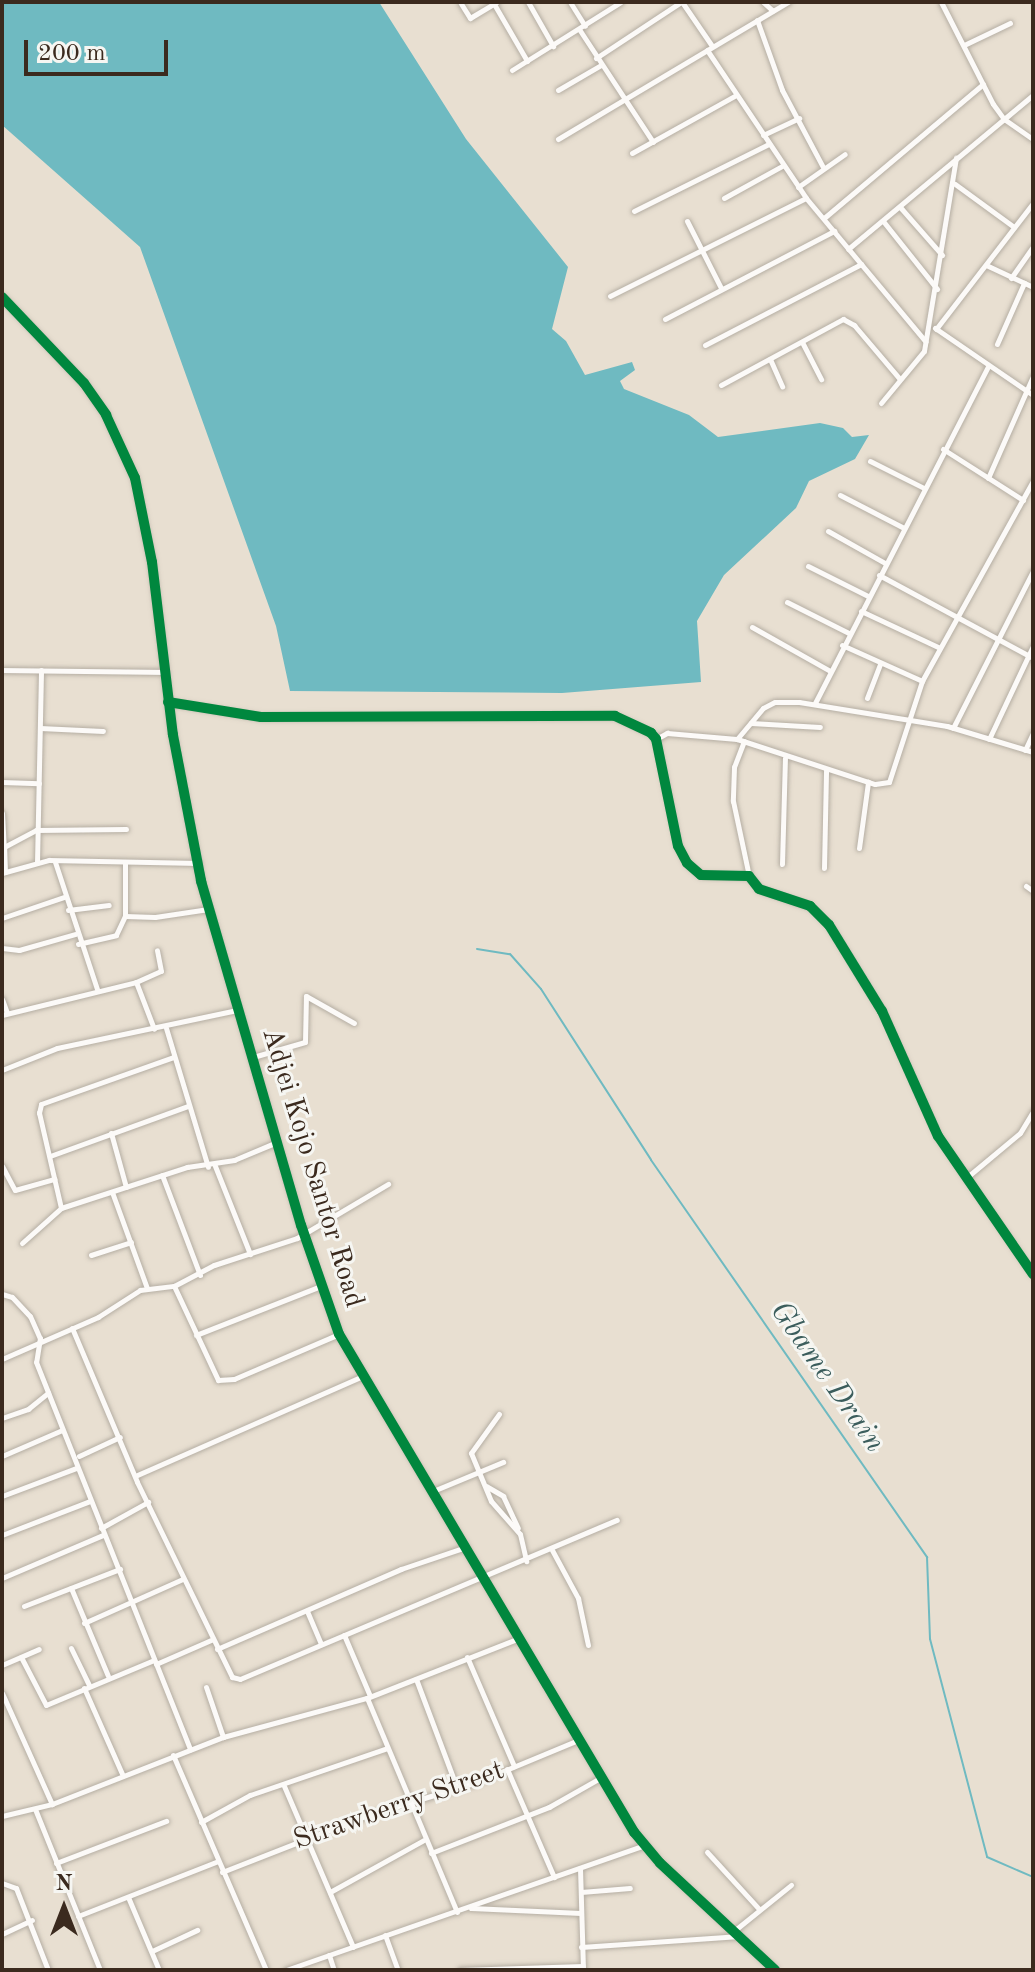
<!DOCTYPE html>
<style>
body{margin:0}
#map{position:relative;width:1035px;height:1972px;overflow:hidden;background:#e8dfd1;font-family:"Old Standard TT",serif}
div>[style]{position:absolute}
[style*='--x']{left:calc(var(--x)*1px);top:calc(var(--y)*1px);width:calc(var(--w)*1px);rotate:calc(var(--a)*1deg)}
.water>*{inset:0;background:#6fbac1}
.stream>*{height:2px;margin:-1px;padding:0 1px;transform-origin:1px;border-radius:1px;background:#6fbac1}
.roads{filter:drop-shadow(0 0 2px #b5aea3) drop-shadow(0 0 2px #b5aea3)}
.minor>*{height:5px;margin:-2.5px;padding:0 2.5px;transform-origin:2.5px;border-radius:2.5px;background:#fcfaf8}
.tertiary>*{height:6px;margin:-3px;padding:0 3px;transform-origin:3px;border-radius:3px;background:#fcfaf8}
.cycleway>*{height:10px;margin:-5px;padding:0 5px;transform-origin:5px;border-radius:5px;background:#00873e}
span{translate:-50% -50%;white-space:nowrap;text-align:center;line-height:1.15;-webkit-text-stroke:6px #f6f6f2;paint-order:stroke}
.street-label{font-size:28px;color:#3b2a1e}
.water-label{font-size:30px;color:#3b5d5c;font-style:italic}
.frame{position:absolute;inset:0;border:4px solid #3b2a1e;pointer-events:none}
.north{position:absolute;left:24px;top:1868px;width:80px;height:80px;-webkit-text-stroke:6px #f6f6f2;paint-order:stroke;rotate:0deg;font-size:22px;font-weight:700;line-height:32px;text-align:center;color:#3b2a1e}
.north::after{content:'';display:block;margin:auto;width:28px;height:36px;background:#3b2a1e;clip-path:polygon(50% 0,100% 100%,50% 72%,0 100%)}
.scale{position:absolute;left:24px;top:40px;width:144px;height:36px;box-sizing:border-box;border:4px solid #3b2a1e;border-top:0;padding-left:10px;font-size:24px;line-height:28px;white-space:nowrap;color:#3b2a1e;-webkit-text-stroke:6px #f6f6f2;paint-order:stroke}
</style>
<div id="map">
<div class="water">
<div style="clip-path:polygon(2px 2px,379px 2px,466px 139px,568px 267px,552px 329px,566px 341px,585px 375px,632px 362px,635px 370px,620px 381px,624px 389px,689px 415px,718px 437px,820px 423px,843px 428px,852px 437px,869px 435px,855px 459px,809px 481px,796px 508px,724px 575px,697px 621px,701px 682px,562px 693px,290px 691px,276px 626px,140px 247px,2px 125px)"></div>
</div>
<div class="stream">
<div style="--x:477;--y:949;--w:33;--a:9"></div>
<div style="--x:510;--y:954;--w:47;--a:48.5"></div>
<div style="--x:541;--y:989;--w:203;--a:57.2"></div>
<div style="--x:651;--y:1160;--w:484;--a:55.2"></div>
<div style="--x:927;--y:1557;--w:82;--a:87.9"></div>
<div style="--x:930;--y:1639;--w:225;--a:75.3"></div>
<div style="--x:987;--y:1857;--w:50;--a:23.5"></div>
</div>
<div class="roads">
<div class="minor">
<div style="--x:460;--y:2;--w:19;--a:58"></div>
<div style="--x:470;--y:18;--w:31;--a:-31"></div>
<div style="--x:528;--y:2;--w:51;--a:60.4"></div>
<div style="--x:570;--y:2;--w:28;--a:58"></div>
<div style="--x:682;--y:2;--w:53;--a:55.7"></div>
<div style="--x:763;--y:2;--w:13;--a:42"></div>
<div style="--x:941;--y:2;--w:114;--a:63"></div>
<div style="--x:993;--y:104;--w:19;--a:54"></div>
<div style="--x:1004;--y:119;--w:35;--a:35"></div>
<div style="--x:494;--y:4;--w:66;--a:59.9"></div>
<div style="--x:757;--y:20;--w:74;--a:70.3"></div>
<div style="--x:782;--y:90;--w:87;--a:62"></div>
<div style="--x:579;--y:29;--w:135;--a:56.8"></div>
<div style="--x:964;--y:45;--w:51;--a:-25.6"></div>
<div style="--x:707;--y:50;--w:178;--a:56.2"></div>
<div style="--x:806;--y:198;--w:187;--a:50.2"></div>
<div style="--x:596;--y:58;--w:102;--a:-33.4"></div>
<div style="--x:512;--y:70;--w:128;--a:-32"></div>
<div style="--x:558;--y:90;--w:50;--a:-30.2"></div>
<div style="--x:763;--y:135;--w:40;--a:-25"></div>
<div style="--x:558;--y:139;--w:268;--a:-30.8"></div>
<div style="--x:632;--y:153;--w:119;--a:-29.1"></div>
<div style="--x:955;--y:184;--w:73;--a:36.1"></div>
<div style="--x:798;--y:187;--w:57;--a:-35.1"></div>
<div style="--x:724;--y:198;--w:66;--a:-28.9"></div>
<div style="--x:900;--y:207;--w:64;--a:48.8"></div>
<div style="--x:634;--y:211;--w:151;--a:-26.4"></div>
<div style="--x:824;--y:218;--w:208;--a:-40.1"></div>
<div style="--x:687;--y:221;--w:75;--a:63.1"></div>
<div style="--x:883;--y:221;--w:87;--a:51.5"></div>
<div style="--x:848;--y:249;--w:241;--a:-39.8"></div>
<div style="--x:986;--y:265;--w:52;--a:25.1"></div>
<div style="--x:1011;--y:278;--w:39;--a:-55"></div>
<div style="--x:610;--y:296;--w:219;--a:-26.6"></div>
<div style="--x:665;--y:319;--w:191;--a:-27.5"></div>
<div style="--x:935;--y:328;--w:119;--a:34.4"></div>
<div style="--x:936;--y:329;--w:159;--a:-52.4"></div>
<div style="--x:802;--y:342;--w:42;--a:62.8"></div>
<div style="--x:997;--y:344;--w:67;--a:-66.1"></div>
<div style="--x:705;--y:345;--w:176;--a:-27.4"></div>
<div style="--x:770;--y:359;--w:30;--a:66"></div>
<div style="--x:721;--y:385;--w:139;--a:-28.4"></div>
<div style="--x:843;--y:319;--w:13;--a:29"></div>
<div style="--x:854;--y:325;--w:70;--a:49.7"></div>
<div style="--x:881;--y:403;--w:67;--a:-50.4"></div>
<div style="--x:924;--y:351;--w:196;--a:-80.6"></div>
<div style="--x:943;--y:449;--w:95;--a:32.5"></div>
<div style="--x:870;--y:461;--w:60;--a:26.6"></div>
<div style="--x:988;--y:478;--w:111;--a:-66.2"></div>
<div style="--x:840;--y:495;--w:72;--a:27.3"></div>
<div style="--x:828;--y:531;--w:65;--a:29.3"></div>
<div style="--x:808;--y:566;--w:67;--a:26.6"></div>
<div style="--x:879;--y:575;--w:175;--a:28.3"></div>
<div style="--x:787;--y:602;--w:69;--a:26.6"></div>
<div style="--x:861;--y:611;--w:85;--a:25.1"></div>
<div style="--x:752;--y:627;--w:90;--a:29.4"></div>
<div style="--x:842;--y:645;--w:88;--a:24.2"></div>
<div style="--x:2;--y:670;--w:164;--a:0.7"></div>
<div style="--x:867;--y:698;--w:36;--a:-69"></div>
<div style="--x:168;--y:702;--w:94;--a:9.2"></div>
<div style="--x:261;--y:717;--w:354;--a:-0.2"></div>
<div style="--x:615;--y:716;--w:40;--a:25"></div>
<div style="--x:651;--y:733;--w:8;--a:50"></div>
<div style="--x:656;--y:739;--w:109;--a:78.4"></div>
<div style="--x:678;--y:846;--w:19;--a:62"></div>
<div style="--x:687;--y:863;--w:18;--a:41"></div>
<div style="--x:701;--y:875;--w:48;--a:1.2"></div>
<div style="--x:749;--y:876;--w:16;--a:52"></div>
<div style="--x:759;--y:889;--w:54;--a:18.4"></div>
<div style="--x:810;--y:906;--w:27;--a:45"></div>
<div style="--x:829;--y:925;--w:101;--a:58.4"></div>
<div style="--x:882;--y:1011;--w:137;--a:65.9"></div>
<div style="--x:938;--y:1136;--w:168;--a:55.5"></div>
<div style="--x:815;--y:703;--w:378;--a:-62.8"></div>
<div style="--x:751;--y:723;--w:69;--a:3.3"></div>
<div style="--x:40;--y:728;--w:63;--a:2.7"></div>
<div style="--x:953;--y:728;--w:176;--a:-63"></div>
<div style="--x:656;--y:739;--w:13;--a:-29"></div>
<div style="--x:667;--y:733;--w:70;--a:4.9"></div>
<div style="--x:737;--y:739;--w:40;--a:-50"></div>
<div style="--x:763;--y:708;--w:13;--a:-27"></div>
<div style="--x:775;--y:702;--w:24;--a:0"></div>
<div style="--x:799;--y:702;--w:150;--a:9.2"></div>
<div style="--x:947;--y:726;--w:90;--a:16.8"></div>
<div style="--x:737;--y:739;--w:145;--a:18.1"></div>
<div style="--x:875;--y:784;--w:14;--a:-8"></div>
<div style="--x:889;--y:782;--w:106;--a:-71.9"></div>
<div style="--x:922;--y:681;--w:229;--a:-61"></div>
<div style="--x:989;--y:739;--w:103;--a:-64.7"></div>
<div style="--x:744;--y:741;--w:28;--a:111"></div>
<div style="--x:734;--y:767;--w:34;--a:92"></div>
<div style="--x:733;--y:801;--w:77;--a:78"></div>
<div style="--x:1025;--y:750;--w:19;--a:-65"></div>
<div style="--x:2;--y:782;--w:37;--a:2"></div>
<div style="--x:2;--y:813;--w:34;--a:87"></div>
<div style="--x:859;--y:848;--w:67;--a:-82.2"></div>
<div style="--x:55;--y:862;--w:134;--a:71.7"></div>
<div style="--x:37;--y:863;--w:193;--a:-88.8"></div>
<div style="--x:782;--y:864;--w:106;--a:-88.4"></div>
<div style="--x:824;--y:868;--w:99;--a:-88.8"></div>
<div style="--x:5;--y:872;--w:25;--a:-92"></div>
<div style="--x:4;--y:847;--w:36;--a:-28"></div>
<div style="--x:36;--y:830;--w:90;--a:-0.6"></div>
<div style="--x:2;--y:873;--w:49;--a:-15.5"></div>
<div style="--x:49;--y:860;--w:150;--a:1.1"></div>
<div style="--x:1026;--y:886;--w:9;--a:36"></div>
<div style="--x:68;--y:910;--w:41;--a:-7"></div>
<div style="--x:125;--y:916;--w:53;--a:-90"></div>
<div style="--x:2;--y:918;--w:65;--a:-18.7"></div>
<div style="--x:78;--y:944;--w:39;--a:-13"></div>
<div style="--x:116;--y:935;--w:21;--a:-65"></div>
<div style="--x:125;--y:916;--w:30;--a:2"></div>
<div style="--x:155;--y:917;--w:54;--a:-8.6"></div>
<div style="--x:2;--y:948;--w:17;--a:7"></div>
<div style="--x:19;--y:950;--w:58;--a:-15.9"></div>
<div style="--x:136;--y:982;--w:27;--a:-24"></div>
<div style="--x:161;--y:971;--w:21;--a:-101"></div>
<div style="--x:2;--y:999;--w:15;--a:70"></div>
<div style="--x:2;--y:1015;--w:138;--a:-13.8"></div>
<div style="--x:136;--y:982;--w:50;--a:69"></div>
<div style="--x:166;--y:1028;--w:145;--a:73.2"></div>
<div style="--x:253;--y:1057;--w:54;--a:-16.1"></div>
<div style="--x:305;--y:1042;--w:46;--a:-88.8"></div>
<div style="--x:306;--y:996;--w:55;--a:29.4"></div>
<div style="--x:2;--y:1070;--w:59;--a:-21.8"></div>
<div style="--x:57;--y:1048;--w:184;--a:-11.9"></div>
<div style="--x:111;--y:1133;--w:56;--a:74.5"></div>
<div style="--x:50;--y:1156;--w:147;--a:-19.9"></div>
<div style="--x:2;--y:1166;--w:27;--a:62"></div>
<div style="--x:15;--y:1190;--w:41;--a:-15.8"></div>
<div style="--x:215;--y:1166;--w:95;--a:68.3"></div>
<div style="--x:162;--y:1175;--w:107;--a:69.2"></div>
<div style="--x:966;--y:1178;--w:70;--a:-39.8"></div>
<div style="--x:1020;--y:1133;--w:26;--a:-59"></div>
<div style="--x:112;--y:1192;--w:102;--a:70"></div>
<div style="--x:61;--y:1208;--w:98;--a:-103"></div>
<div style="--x:39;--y:1113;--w:9;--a:-77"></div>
<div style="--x:41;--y:1104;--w:141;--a:-19.5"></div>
<div style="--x:22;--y:1243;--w:52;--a:-41.9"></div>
<div style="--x:61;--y:1208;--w:133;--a:-18"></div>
<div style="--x:187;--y:1167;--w:48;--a:-8.5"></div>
<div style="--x:234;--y:1160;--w:47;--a:-22.7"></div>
<div style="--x:91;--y:1255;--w:42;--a:-18"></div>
<div style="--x:174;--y:1286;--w:104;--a:64.9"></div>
<div style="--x:218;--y:1380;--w:16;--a:-4"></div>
<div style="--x:234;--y:1379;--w:114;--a:-23.2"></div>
<div style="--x:2;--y:1294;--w:10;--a:17"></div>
<div style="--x:12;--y:1297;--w:26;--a:47"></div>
<div style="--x:30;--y:1316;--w:24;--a:66"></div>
<div style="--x:40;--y:1338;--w:24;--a:99"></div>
<div style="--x:36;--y:1362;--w:417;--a:68.3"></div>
<div style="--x:72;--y:1328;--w:167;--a:67.1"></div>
<div style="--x:137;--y:1482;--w:217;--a:64"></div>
<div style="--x:232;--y:1677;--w:8;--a:14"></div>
<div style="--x:240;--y:1679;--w:409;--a:-22.9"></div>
<div style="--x:196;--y:1335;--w:134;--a:-21.4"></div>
<div style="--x:2;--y:1359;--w:105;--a:-23.6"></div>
<div style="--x:98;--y:1317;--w:50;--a:-32.7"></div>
<div style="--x:140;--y:1290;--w:34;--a:-7"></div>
<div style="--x:174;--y:1286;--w:45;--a:-27.7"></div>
<div style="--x:214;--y:1265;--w:87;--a:-18"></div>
<div style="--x:297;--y:1238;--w:106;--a:-30.7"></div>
<div style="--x:499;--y:1414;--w:48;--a:125.7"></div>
<div style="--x:471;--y:1453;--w:52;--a:67.4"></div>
<div style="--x:491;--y:1501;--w:44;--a:48.7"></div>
<div style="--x:520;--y:1534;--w:28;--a:77"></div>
<div style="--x:2;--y:1418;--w:28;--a:-19"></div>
<div style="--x:28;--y:1409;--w:26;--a:-39"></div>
<div style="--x:2;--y:1456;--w:65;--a:-23.4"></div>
<div style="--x:79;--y:1456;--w:45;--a:-24.9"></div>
<div style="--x:135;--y:1476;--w:247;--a:-23.7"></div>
<div style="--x:486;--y:1486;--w:20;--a:30"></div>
<div style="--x:503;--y:1496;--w:35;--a:65"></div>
<div style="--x:433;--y:1491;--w:76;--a:-22.5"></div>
<div style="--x:2;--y:1496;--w:79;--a:-20.7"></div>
<div style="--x:101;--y:1528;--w:54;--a:-29"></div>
<div style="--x:2;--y:1535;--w:94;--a:-21.1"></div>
<div style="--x:552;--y:1550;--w:55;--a:61.6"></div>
<div style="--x:578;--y:1598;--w:48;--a:78"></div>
<div style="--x:2;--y:1578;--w:110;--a:-23.1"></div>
<div style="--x:71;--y:1588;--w:95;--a:67.2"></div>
<div style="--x:24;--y:1606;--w:103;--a:-21.1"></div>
<div style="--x:307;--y:1611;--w:36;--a:67"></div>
<div style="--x:84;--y:1623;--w:108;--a:-24"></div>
<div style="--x:344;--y:1635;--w:66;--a:66.9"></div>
<div style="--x:71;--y:1648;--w:41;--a:64.1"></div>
<div style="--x:217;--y:1649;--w:201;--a:-23.5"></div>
<div style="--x:401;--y:1569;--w:69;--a:-18.7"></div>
<div style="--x:21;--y:1657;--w:54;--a:62.5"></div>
<div style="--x:46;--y:1705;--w:117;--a:-22.6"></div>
<div style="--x:467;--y:1657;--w:119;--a:66.7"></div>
<div style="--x:156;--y:1664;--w:60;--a:-23.6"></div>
<div style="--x:2;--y:1665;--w:40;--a:-23.4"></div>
<div style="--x:416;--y:1679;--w:116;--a:69.4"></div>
<div style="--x:206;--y:1687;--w:53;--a:71.2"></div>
<div style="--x:84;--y:1688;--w:96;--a:66.1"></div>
<div style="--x:2;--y:1693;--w:122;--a:65.8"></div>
<div style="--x:367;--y:1698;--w:232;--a:67.2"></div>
<div style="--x:173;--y:1755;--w:234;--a:66.6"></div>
<div style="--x:507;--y:1769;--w:118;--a:66.5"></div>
<div style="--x:284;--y:1786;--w:175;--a:66.8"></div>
<div style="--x:35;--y:1809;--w:174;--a:68"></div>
<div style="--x:2;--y:1816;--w:51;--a:-13.5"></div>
<div style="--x:52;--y:1804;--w:184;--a:-21.4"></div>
<div style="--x:223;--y:1737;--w:149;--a:-15.2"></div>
<div style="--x:367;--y:1698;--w:163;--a:-21.5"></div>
<div style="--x:201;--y:1822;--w:56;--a:-28.9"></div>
<div style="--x:250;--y:1795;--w:145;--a:-18.9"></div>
<div style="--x:707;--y:1852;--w:77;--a:47.6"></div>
<div style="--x:431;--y:1853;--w:127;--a:-21.3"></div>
<div style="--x:549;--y:1807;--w:59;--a:-29.6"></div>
<div style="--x:56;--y:1863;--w:118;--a:-20.9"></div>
<div style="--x:580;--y:1868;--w:102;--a:88.3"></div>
<div style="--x:222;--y:1872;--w:154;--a:-21.4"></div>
<div style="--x:365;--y:1816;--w:117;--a:-16.9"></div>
<div style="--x:477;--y:1782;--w:107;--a:-22.5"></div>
<div style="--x:2;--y:1883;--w:15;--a:20"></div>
<div style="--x:16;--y:1888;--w:88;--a:68.7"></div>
<div style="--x:330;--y:1892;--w:107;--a:-29"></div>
<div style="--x:581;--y:1892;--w:49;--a:-4.7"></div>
<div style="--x:128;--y:1897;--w:79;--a:67"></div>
<div style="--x:471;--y:1908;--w:110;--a:2.6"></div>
<div style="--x:78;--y:1916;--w:150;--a:-21.4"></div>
<div style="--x:735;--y:1930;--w:72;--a:-38.8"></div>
<div style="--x:2;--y:1934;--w:33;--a:-25"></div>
<div style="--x:385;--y:1935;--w:37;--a:70"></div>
<div style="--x:581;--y:1947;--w:159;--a:-4"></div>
<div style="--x:152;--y:1951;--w:50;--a:-25"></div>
<div style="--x:329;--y:1955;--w:16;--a:72"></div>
<div style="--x:286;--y:1970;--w:379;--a:-19.2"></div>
<div style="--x:460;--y:1970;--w:123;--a:-1.9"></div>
</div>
<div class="tertiary">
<div style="--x:2;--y:297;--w:119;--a:46.4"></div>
<div style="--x:84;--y:383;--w:39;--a:55"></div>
<div style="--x:106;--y:415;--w:69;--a:65.3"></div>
<div style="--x:135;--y:478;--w:86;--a:78.6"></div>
<div style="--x:152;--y:562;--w:174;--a:83.1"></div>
<div style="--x:173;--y:735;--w:149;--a:79.1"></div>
<div style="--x:201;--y:881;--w:358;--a:73.8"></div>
<div style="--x:301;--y:1225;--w:115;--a:70.8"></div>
<div style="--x:339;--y:1334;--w:579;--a:59.36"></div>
<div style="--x:634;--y:1832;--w:40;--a:50"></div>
<div style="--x:660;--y:1863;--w:157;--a:42.9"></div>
</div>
</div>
<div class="cycleway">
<div style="--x:2;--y:297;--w:119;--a:46.4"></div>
<div style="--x:84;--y:383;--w:39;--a:55"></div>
<div style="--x:106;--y:415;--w:69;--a:65.3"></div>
<div style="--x:135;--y:478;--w:86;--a:78.6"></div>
<div style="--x:152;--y:562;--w:174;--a:83.1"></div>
<div style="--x:173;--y:735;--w:149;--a:79.1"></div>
<div style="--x:201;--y:881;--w:358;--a:73.8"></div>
<div style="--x:301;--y:1225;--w:115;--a:70.8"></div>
<div style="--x:339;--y:1334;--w:579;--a:59.36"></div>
<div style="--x:634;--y:1832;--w:40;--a:50"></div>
<div style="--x:660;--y:1863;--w:157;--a:42.9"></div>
<div style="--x:168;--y:702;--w:94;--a:9.2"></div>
<div style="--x:261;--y:717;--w:354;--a:-0.2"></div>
<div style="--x:615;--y:716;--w:40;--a:25"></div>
<div style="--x:651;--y:733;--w:8;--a:50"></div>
<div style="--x:656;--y:739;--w:109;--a:78.4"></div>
<div style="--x:678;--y:846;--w:19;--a:62"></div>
<div style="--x:687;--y:863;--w:18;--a:41"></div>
<div style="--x:701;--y:875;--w:48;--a:1.2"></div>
<div style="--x:749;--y:876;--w:16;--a:52"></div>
<div style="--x:759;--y:889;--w:54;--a:18.4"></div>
<div style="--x:810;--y:906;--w:27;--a:45"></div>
<div style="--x:829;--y:925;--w:101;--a:58.4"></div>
<div style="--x:882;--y:1011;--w:137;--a:65.9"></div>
<div style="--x:938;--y:1136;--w:168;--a:55.5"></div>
</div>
<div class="street-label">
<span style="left:312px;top:1168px;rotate:73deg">Adjei Kojo Santor Road</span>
<span style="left:399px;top:1806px;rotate:-19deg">Strawberry Street</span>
</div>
<div class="water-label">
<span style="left:827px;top:1377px;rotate:55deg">Gbame Drain</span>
</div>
<div class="frame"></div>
<div class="north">N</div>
<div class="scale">200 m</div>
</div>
